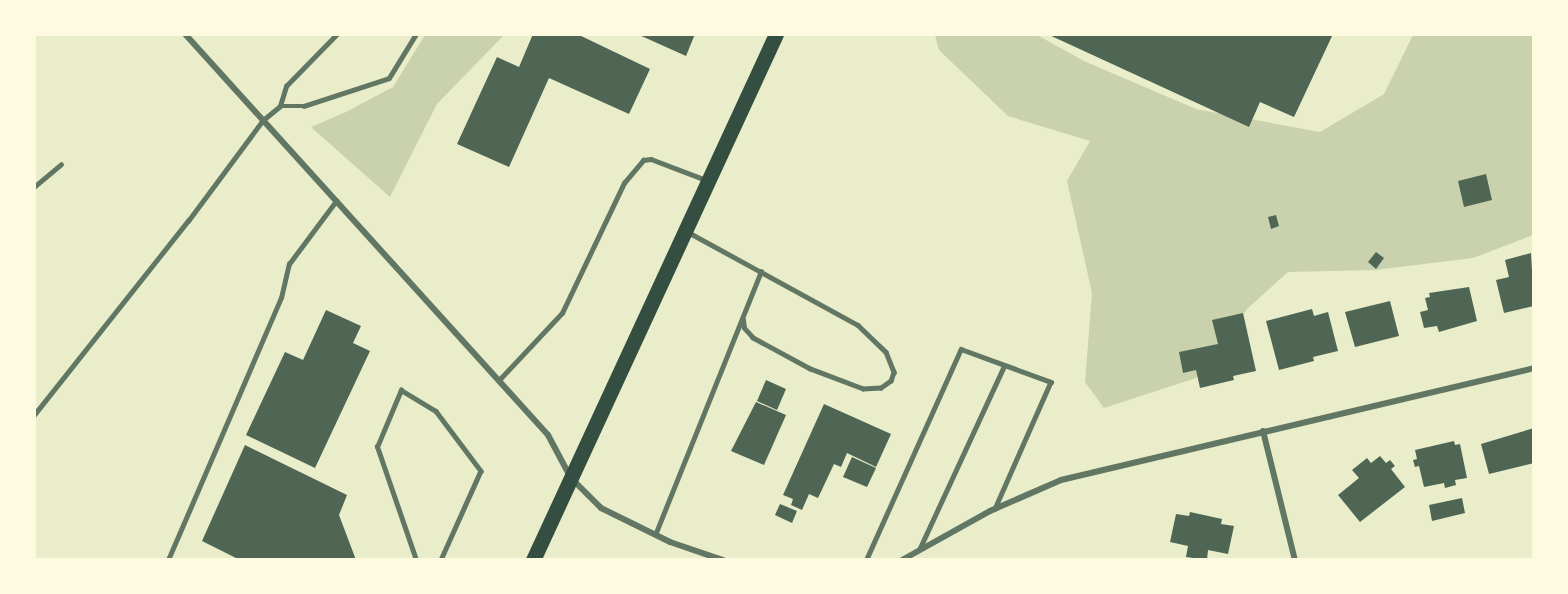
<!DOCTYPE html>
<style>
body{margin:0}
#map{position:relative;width:1568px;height:594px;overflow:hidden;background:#e9edc9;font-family:Georgia,serif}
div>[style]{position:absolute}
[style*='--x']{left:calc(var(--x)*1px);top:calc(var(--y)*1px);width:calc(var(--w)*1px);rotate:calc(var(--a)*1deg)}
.green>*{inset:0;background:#cad2ad}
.building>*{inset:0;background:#4f6655}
.service>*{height:4.5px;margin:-2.25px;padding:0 2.25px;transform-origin:2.25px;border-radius:2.25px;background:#617663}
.minor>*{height:6px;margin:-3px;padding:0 3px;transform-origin:3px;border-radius:3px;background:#617663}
.primary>*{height:15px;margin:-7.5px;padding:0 7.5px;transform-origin:7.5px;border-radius:7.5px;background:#344e41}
span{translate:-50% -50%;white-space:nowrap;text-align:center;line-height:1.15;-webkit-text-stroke:6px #fefae0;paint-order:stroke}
.frame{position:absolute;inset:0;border:36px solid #fefae0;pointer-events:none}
</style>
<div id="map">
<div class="green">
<div style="clip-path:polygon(425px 35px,504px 35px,437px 104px,390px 197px,311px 127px,346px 112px,393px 87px)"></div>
<div style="clip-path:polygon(935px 35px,1037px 35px,1084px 61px,1196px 109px,1320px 132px,1384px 94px,1413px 35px,1533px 35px,1533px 235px,1473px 258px,1375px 270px,1288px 272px,1248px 308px,1196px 378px,1104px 408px,1085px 382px,1092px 293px,1067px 181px,1090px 141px,1008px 116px,939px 50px)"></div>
</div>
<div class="building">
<div style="clip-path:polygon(533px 34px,577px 34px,650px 69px,629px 114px,549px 78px,509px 167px,457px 144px,497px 57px,519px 67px)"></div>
<div style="clip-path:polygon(637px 34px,695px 34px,686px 56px)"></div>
<div style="clip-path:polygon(1047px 34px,1333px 34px,1294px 117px,1260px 102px,1249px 127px)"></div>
<div style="clip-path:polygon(1486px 174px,1492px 200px,1464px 207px,1458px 181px)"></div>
<div style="clip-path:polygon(1276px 215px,1279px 226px,1271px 229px,1268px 217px)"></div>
<div style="clip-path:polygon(1376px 252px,1384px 258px,1376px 269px,1368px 262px)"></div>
<div style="clip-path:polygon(1531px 253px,1534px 306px,1504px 313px,1496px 280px,1509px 277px,1505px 260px)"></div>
<div style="clip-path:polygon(1469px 287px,1477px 321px,1439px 332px,1437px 326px,1424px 328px,1420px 312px,1428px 310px,1425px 298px,1430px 297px,1429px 293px)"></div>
<div style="clip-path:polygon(1390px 301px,1399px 336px,1355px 347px,1345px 312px)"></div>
<div style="clip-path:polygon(1312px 309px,1314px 316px,1328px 312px,1338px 351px,1313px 357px,1314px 361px,1279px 370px,1266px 321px)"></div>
<div style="clip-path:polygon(326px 310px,361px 326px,353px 343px,370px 351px,315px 468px,246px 435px,285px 352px,303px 360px)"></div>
<div style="clip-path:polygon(1243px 313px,1256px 371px,1233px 376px,1234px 380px,1200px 388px,1196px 370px,1183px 373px,1179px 352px,1218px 344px,1212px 320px)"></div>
<div style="clip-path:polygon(766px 380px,786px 389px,777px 410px,757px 401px)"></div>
<div style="clip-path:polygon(756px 402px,786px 415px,764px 465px,731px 451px)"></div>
<div style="clip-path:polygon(824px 404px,891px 434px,876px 467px,847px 453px,841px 467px,834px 464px,818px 498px,809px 494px,802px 510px,791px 505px,793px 499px,783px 495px)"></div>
<div style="clip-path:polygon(1534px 428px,1534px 463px,1489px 474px,1481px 444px)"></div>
<div style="clip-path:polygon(1454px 441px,1455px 445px,1460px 444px,1467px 478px,1455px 480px,1456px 485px,1445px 488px,1444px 483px,1424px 487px,1419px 466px,1415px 467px,1413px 460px,1417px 459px,1415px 450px)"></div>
<div style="clip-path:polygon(245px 445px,347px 495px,339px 515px,356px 560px,240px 560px,202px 541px)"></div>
<div style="clip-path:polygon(1380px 456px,1386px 463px,1390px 460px,1395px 466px,1391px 469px,1405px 487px,1360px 522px,1338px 495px,1359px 478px,1352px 470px,1367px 458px,1371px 463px)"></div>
<div style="clip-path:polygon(852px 457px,876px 468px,867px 487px,843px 477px)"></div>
<div style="clip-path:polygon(1462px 498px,1465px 513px,1432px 521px,1429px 505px)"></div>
<div style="clip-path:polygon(780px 504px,797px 511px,792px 523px,775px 515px)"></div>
<div style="clip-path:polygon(1190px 512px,1222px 519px,1221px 524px,1234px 526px,1228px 554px,1208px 550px,1207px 560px,1186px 557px,1188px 546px,1170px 542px,1176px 514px,1189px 516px)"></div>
</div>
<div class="service">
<div style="--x:280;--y:106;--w:21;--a:-73"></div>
<div style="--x:286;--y:86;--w:73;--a:-45.6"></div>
<div style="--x:34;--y:187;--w:35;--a:-40"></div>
<div style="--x:688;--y:232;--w:194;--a:28.7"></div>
<div style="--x:858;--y:325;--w:39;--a:44"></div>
<div style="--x:886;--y:352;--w:22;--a:68"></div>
<div style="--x:894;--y:372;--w:9;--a:108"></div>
<div style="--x:891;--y:381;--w:12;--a:145"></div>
<div style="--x:881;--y:388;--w:18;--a:177"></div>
<div style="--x:863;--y:389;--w:57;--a:-159.3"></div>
<div style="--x:810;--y:369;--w:65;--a:-151.5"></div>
<div style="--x:753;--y:338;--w:13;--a:-132"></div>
<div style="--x:744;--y:328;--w:8;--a:-97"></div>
<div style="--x:499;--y:380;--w:92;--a:-46.8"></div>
<div style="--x:562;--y:313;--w:144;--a:-64.5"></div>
<div style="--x:624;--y:183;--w:30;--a:-50"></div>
<div style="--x:643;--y:160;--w:8;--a:-7"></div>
<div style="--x:651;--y:159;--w:59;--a:20.9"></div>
<div style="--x:34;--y:415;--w:248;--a:-51.6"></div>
<div style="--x:188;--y:221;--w:126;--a:-53.4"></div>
<div style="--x:263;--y:120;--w:22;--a:-39"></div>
<div style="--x:280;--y:106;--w:24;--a:0"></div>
<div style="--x:304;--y:106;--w:89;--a:-18.2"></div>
<div style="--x:389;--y:78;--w:52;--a:-58.5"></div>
<div style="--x:655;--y:535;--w:284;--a:-68.1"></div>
<div style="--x:919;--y:550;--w:203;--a:-65.2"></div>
<div style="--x:168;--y:560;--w:285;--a:-66.7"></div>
<div style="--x:281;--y:298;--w:35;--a:-77"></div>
<div style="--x:289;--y:264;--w:79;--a:-53.3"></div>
<div style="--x:416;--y:560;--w:120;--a:-109"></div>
<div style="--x:377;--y:447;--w:62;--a:-67.2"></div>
<div style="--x:401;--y:390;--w:41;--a:31"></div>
<div style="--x:436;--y:411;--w:75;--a:53.1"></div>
<div style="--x:481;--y:471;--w:98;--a:114.2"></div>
<div style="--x:866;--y:560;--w:231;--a:-65.8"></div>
<div style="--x:961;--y:349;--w:96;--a:20.1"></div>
<div style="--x:1051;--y:382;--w:139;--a:113.8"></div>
</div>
<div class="minor">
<div style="--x:185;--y:34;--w:541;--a:47.85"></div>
<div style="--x:548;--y:435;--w:49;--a:61.9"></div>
<div style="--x:571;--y:478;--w:42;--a:45"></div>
<div style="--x:601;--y:508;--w:77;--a:26.2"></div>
<div style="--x:670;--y:542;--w:56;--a:18.8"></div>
<div style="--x:1263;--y:431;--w:133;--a:76.1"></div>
<div style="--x:902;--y:560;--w:101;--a:-29.1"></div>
<div style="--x:990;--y:511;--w:77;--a:-23.6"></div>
<div style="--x:1061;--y:480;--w:486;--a:-13.3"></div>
</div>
<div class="primary">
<div style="--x:533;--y:560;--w:579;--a:-65.2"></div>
</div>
<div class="frame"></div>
</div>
